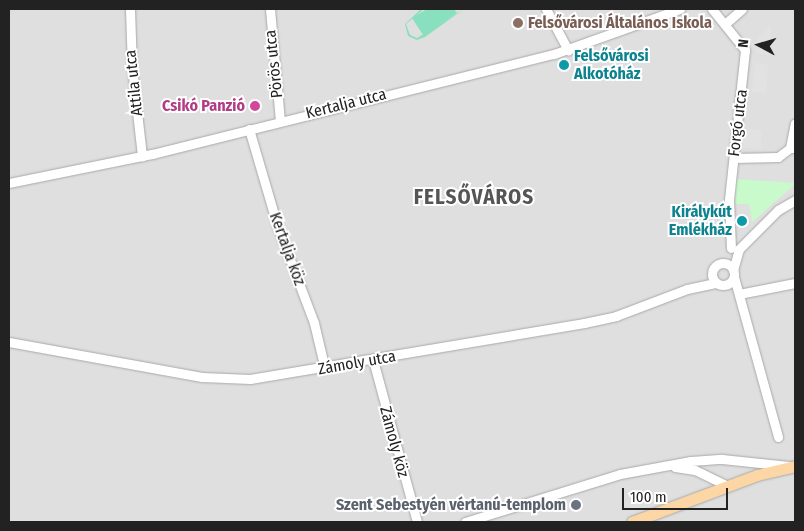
<!DOCTYPE html>
<meta charset="utf-8">
<style>
body{margin:0}
#map{position:relative;width:804px;height:531px;overflow:hidden;background:#f2efe9;font-family:"Fira Sans Condensed",sans-serif}
div>[style]{position:absolute}
[style*='--x']{left:calc(var(--x)*1px);top:calc(var(--y)*1px);width:calc(var(--w)*1px);rotate:calc(var(--a)*1deg)}
.residential>*{inset:0;background:#e0dfdf}
.park>*{inset:0;background:#c8facc}
.pitch>*{inset:0;background:#88e0be}
.parking>*{inset:0;background:#e2e2e2}
.roads{filter:drop-shadow(0 0 1px #a9a9a9) drop-shadow(0 0 1px #a9a9a9)}
.minor>*{height:9px;margin:-4.5px;padding:0 4.5px;transform-origin:4.5px;border-radius:4.5px;background:#fff}
.minor>.ring{margin:-4.5px;padding:0;box-sizing:content-box;background:none;border:9px solid #fff;border-radius:50%}
.major>*{height:11px;margin:-5.5px;padding:0 5.5px;transform-origin:5.5px;border-radius:5.5px;background:#fcd6a4}
.dots>*{width:14px;height:14px;translate:-50% -50%;box-sizing:border-box;border:2px solid #fff;border-radius:50%}
span{translate:-50% -50%;white-space:nowrap;text-align:center;line-height:1.15;-webkit-text-stroke:4px #fff;paint-order:stroke}
.education-label{font-size:16px;color:#785e54;font-weight:700}
.left{translate:0 -50%;text-align:left}
.culture-label{font-size:16px;color:#0d838f;font-weight:700}
.right{translate:-100% -50%;text-align:right}
.street-label{font-size:16px;color:#222}
.hotel-label{font-size:16px;color:#b23c85;font-weight:700}
.worship-label{font-size:16px;color:#5b616d;font-weight:700}
.district-label{font-size:21px;color:#555;font-weight:700;letter-spacing:1px}
.frame{position:absolute;inset:0;border:10px solid #222;pointer-events:none}
.north{position:absolute;left:734px;top:20px;width:50px;height:50px;-webkit-text-stroke:4px #fff;paint-order:stroke;rotate:276deg;font-size:14px;font-weight:700;line-height:20px;text-align:center;color:#222}
.north::after{content:'';display:block;margin:auto;width:18px;height:22px;background:#222;clip-path:polygon(50% 0,100% 100%,50% 72%,0 100%)}
.scale{position:absolute;left:622px;top:488px;width:106px;height:22px;box-sizing:border-box;border:2px solid #222;border-top:0;padding-left:6px;font-size:15px;line-height:18px;white-space:nowrap;color:#222;-webkit-text-stroke:4px #fff;paint-order:stroke}
</style>
<div id="map">
<div class="residential">
<div style="clip-path:polygon(9px 9px,795px 9px,795px 522px,9px 522px)"></div>
</div>
<div class="park">
<div style="clip-path:polygon(736px 179px,795px 183px,795px 184px,752px 222px,749px 204px,735px 204px)"></div>
</div>
<div class="pitch">
<div style="clip-path:polygon(421px 9px,424px 9px,406px 24px,410px 35px,417px 38px,464px 9px,425px 37px,417px 40px,408px 36px,405px 24px)"></div>
<div style="clip-path:polygon(427px 9px,454px 9px,457px 13px,423px 35px,412px 18px)"></div>
</div>
<div class="parking">
<div style="clip-path:polygon(771px 25px,769px 55px,756px 53px,758px 37px)"></div>
<div style="clip-path:polygon(755px 63px,768px 65px,766px 93px,752px 92px)"></div>
<div style="clip-path:polygon(745px 129px,762px 130px,761px 149px,743px 148px)"></div>
</div>
<div class="roads">
<div class="minor">
<div style="--x:130;--y:9;--w:59;--a:88.1"></div>
<div style="--x:132;--y:68;--w:89;--a:83.5"></div>
<div style="--x:270;--y:9;--w:111;--a:84.9"></div>
<div style="--x:546;--y:9;--w:47;--a:61.8"></div>
<div style="--x:712;--y:9;--w:53;--a:51.2"></div>
<div style="--x:745;--y:50;--w:150;--a:96.1"></div>
<div style="--x:729;--y:199;--w:49;--a:87.7"></div>
<div style="--x:726;--y:23;--w:21;--a:-41"></div>
<div style="--x:249;--y:129;--w:103;--a:73.7"></div>
<div style="--x:278;--y:228;--w:102;--a:69.2"></div>
<div style="--x:314;--y:323;--w:47;--a:76.6"></div>
<div style="--x:790;--y:148;--w:25;--a:-79"></div>
<div style="--x:735;--y:158;--w:43;--a:-1.3"></div>
<div style="--x:778;--y:157;--w:15;--a:-37"></div>
<div style="--x:790;--y:148;--w:5;--a:0"></div>
<div style="--x:9;--y:183;--w:146;--a:-11.5"></div>
<div style="--x:152;--y:154;--w:414;--a:-14"></div>
<div style="--x:554;--y:54;--w:134;--a:-19.7"></div>
<div class="ring" style="left:712px;top:263px;width:13px;height:13px"></div>
<div style="--x:733;--y:270;--w:22;--a:-74"></div>
<div style="--x:739;--y:249;--w:55;--a:-45"></div>
<div style="--x:778;--y:210;--w:20;--a:-30"></div>
<div style="--x:734;--y:277;--w:166;--a:74.6"></div>
<div style="--x:739;--y:294;--w:57;--a:-11.1"></div>
<div style="--x:9;--y:342;--w:196;--a:10.3"></div>
<div style="--x:202;--y:377;--w:48;--a:2.4"></div>
<div style="--x:250;--y:379;--w:339;--a:-9.5"></div>
<div style="--x:584;--y:323;--w:33;--a:-12"></div>
<div style="--x:616;--y:316;--w:76;--a:-20.8"></div>
<div style="--x:687;--y:289;--w:30;--a:-12"></div>
<div style="--x:373;--y:360;--w:168;--a:74.8"></div>
<div style="--x:675;--y:467;--w:20;--a:9"></div>
<div style="--x:695;--y:470;--w:37;--a:26"></div>
<div style="--x:465;--y:522;--w:162;--a:-17.2"></div>
<div style="--x:620;--y:474;--w:72;--a:-10.4"></div>
<div style="--x:691;--y:461;--w:31;--a:-4"></div>
<div style="--x:722;--y:459;--w:67;--a:6"></div>
</div>
<div class="major">
<div style="--x:632;--y:522;--w:134;--a:-20.6"></div>
<div style="--x:757;--y:475;--w:39;--a:-13"></div>
</div>
</div>
<div class="dots">
<div style="left:518px;top:23px;background:#8d6e63"></div>
<div style="left:564px;top:65px;background:#0f9aa8"></div>
<div style="left:255px;top:106px;background:#d1479c"></div>
<div style="left:742px;top:221px;background:#0f9aa8"></div>
<div style="left:576px;top:505px;background:#6b7280"></div>
</div>
<div class="education-label">
<span class="left" style="left:528px;top:23px">Felsővárosi Általános Iskola</span>
</div>
<div class="culture-label">
<span class="left" style="left:574px;top:65px">Felsővárosi<br>Alkotóház</span>
<span class="right" style="left:732px;top:221px">Királykút<br>Emlékház</span>
</div>
<div class="street-label">
<span style="left:274px;top:64px;rotate:-96deg">Pörös utca</span>
<span style="left:134px;top:83px;rotate:-96deg">Attila utca</span>
<span style="left:346px;top:104px;rotate:-14deg">Kertalja utca</span>
<span style="left:738px;top:123px;rotate:-83deg">Forgó utca</span>
<span style="left:287px;top:249px;rotate:70deg">Kertalja köz</span>
<span style="left:357px;top:363px;rotate:-10deg">Zámoly utca</span>
<span style="left:394px;top:442px;rotate:75deg">Zámoly köz</span>
</div>
<div class="hotel-label">
<span class="right" style="left:245px;top:106px">Csikó Panzió</span>
</div>
<div class="worship-label">
<span class="right" style="left:566px;top:505px">Szent Sebestyén vértanú-templom</span>
</div>
<div class="district-label">
<span style="left:474px;top:197px">FELSŐVÁROS</span>
</div>
<div class="frame"></div>
<div class="north">N</div>
<div class="scale">100 m</div>
</div>
